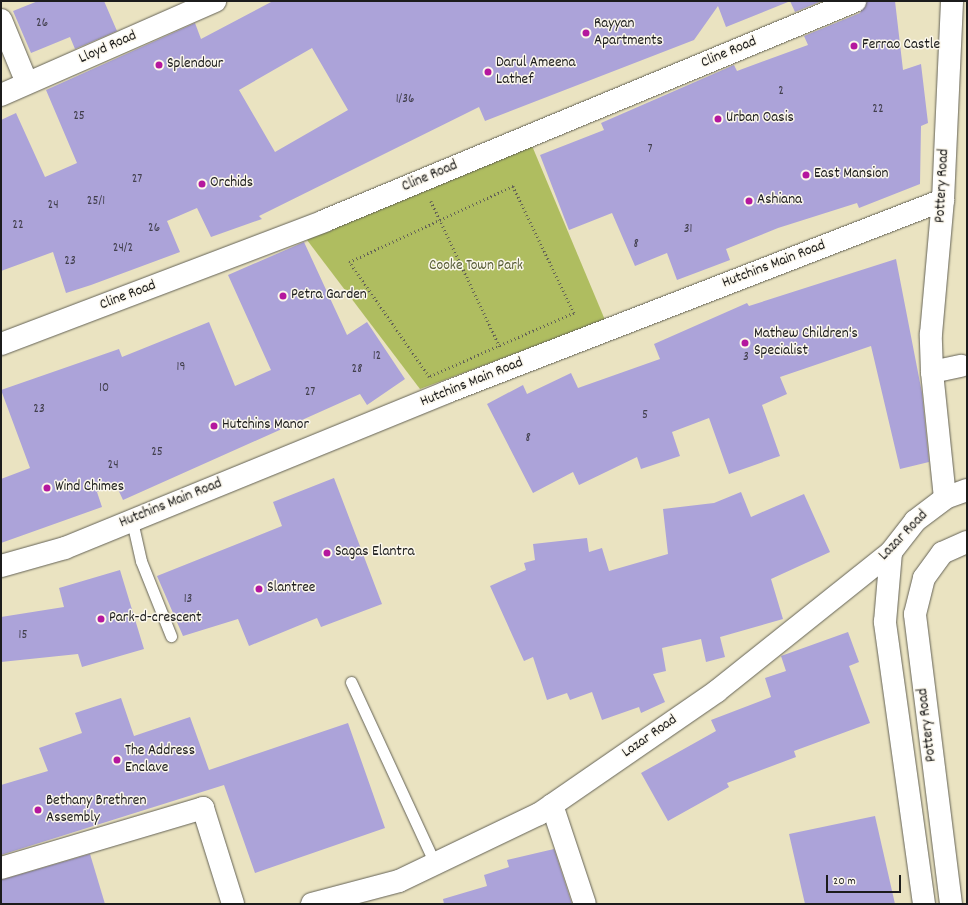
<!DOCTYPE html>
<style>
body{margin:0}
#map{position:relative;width:968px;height:905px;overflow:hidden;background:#eae3c1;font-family:Dekko,sans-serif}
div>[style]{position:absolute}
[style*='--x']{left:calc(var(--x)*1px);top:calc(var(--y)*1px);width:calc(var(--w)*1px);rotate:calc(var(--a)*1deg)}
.green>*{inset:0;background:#afbd60}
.building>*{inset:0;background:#aca3d9}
.path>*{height:2.5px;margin-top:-1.25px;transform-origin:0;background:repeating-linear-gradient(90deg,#646256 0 1px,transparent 0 4px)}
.roads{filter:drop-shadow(0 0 1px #646256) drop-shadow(0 0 1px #646256)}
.lane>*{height:11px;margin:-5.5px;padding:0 5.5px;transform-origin:5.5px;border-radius:5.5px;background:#fff}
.street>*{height:22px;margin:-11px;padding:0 11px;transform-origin:11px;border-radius:11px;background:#fff}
.secondary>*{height:22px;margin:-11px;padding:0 11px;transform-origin:11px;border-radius:11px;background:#fff}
.primary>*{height:22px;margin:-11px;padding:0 11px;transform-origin:11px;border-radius:11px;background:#fff}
.dots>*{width:11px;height:11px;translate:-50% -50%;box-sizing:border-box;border:2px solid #fbf7ec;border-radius:50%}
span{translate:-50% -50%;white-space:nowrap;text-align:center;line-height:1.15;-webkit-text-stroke:3px #fbf7ec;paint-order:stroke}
.number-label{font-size:13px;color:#403e4b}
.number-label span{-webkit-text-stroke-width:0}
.poi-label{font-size:15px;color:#1c1c1c}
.left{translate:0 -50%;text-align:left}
.street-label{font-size:15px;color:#1c1c1c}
.park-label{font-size:15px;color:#575c37}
.frame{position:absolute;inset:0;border:2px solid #1c1c1c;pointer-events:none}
.scale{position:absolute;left:826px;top:875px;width:75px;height:18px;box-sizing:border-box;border:2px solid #1c1c1c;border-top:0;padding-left:5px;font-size:12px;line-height:14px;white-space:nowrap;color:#1c1c1c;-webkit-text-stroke:3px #fbf7ec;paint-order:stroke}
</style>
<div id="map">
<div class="green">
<div style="clip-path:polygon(530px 141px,605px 320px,420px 389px,304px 236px)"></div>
</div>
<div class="building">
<div style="clip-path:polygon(38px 1px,104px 1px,117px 31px,75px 49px,70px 37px,31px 53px,13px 11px)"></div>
<div style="clip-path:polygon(evenodd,273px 1px,787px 1px,788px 2px,726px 27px,718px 6px,694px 40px,485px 121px,479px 107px,259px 216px,262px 219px,211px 237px,197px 208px,167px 221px,180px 252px,91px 285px,66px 293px,53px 252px,1px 271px,1px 120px,16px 113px,45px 177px,77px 163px,46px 90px,195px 23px,201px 39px,273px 1px,312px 48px,348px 110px,275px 152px,239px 90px,312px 48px)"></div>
<div style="clip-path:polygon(790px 1px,822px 1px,795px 12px)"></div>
<div style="clip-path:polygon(867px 1px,895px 1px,903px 70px,921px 64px,928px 123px,921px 126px,920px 184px,859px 208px,857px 203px,778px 228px,726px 249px,730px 260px,677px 280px,667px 253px,635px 266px,612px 213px,569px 230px,540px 155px,604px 130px,601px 123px,734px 65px,737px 71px,808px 45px,804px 36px,860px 13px)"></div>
<div style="clip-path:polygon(304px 242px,347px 335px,367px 322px,405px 379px,367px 405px,360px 394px,123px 500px,116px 485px,97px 492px,102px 507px,1px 543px,1px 479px,30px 468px,1px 390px,119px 349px,122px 357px,209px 322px,235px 386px,271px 370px,228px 275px)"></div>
<div style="clip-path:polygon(896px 259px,922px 393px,929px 462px,900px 469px,871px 346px,780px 377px,787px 394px,762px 405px,780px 456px,729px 474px,709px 418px,672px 432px,680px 456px,641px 469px,637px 457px,579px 485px,573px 472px,533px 493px,487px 404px,523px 385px,527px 394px,571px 373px,578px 388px,660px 359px,654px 344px,747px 303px,749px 306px)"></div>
<div style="clip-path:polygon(334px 478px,382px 604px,321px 627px,317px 618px,249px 646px,238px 619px,183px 636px,157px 576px,282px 526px,273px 502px)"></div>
<div style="clip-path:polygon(741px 492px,751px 517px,804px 494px,830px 552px,771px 579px,783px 619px,720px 637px,725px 657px,706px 662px,701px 639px,662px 648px,666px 671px,653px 674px,665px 702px,641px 713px,639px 707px,602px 720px,592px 692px,570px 700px,567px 693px,547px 700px,533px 657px,524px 661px,490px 586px,526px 570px,524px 563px,535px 560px,533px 544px,587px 538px,589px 552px,602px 548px,609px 571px,668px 554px,663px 509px,714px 503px)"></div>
<div style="clip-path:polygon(120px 570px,144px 649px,82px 667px,78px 654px,1px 662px,1px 617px,64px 607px,59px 588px)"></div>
<div style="clip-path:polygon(848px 632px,859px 662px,849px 666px,870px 723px,794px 751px,796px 757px,727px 783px,729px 787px,668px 821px,641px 773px,716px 731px,711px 720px,771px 697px,765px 678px,786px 671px,781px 656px)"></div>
<div style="clip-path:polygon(121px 698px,134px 736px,190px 717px,209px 770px,348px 723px,385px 828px,255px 873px,224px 785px,1px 855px,1px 785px,48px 771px,39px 748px,82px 733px,75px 713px)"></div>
<div style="clip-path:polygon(875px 816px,895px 904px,805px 904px,789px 834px)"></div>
<div style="clip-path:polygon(554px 849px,572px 904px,444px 904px,443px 899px,487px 886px,484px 875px,509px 867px,507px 860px)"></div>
<div style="clip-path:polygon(90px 854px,105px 904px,1px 904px,1px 880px)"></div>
</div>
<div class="path">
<div style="--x:513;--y:186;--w:141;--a:64.3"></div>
<div style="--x:574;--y:313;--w:158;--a:156.2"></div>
<div style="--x:429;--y:377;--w:140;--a:-124.8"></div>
<div style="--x:349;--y:262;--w:181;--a:-24.9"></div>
<div style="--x:431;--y:201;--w:161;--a:64.7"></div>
</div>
<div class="roads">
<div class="lane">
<div style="--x:132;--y:521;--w:41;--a:77.3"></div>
<div style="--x:141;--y:561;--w:81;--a:68.2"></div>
<div style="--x:351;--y:682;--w:200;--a:65.2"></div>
</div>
<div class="street">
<div style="--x:1;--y:20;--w:68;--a:67.6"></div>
<div style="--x:1;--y:95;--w:234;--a:-23.7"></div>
<div style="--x:1;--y:344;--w:346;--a:-20.8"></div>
<div style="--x:324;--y:221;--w:575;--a:-22.5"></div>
<div style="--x:552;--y:805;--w:104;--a:71.6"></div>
<div style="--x:1;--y:868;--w:211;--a:-16.5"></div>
<div style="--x:203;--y:808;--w:101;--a:72.6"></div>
</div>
<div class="secondary">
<div style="--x:932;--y:372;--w:38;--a:-92"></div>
<div style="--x:931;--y:334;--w:135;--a:-84.9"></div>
<div style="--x:943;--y:200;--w:199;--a:-87.4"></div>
<div style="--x:1;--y:566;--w:66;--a:-15.7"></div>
<div style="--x:65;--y:548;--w:413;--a:-22.2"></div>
<div style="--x:447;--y:392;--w:532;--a:-21.16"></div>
<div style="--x:312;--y:904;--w:90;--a:-14.8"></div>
<div style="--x:399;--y:881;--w:155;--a:-25.6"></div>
<div style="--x:539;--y:814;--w:216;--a:-34.6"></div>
<div style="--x:717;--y:691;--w:223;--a:-38.6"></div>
</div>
<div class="primary">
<div style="--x:945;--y:498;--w:127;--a:-95.9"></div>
<div style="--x:932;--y:372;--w:30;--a:-12"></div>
<div style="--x:924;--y:904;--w:285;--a:-97.9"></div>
<div style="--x:885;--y:622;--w:70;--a:-85.1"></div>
<div style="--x:891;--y:552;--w:39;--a:-52"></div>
<div style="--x:915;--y:521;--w:38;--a:-37"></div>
<div style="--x:945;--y:498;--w:23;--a:-20"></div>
<div style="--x:951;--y:904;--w:292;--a:-97.1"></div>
<div style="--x:915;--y:614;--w:37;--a:-76"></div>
<div style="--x:924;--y:578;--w:31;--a:-54"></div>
<div style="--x:942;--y:553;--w:27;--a:-24"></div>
</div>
</div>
<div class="dots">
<div style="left:586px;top:33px;background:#b5179e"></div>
<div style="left:854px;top:46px;background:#b5179e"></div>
<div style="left:159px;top:65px;background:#b5179e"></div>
<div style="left:488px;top:72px;background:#b5179e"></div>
<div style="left:718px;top:119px;background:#b5179e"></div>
<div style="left:806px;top:175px;background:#b5179e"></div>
<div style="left:202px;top:184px;background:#b5179e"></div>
<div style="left:749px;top:201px;background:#b5179e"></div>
<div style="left:283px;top:296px;background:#b5179e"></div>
<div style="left:745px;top:343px;background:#b5179e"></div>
<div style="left:214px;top:426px;background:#b5179e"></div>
<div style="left:47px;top:488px;background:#b5179e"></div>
<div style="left:327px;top:553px;background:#b5179e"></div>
<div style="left:259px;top:589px;background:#b5179e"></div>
<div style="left:101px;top:619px;background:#b5179e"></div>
<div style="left:117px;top:760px;background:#b5179e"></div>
<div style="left:38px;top:810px;background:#b5179e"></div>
</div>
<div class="number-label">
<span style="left:42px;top:24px">26</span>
<span style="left:781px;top:92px">2</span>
<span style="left:405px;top:100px">1/36</span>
<span style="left:878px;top:110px">22</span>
<span style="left:79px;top:117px">25</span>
<span style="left:650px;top:150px">7</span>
<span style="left:137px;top:180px">27</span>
<span style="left:96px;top:202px">25/1</span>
<span style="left:53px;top:206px">24</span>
<span style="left:18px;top:226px">22</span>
<span style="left:154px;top:229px">26</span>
<span style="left:688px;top:230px">31</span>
<span style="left:636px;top:245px">8</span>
<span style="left:123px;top:249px">24/2</span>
<span style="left:70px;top:262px">23</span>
<span style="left:377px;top:357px">12</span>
<span style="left:746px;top:358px">3</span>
<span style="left:181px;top:368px">19</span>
<span style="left:357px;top:370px">28</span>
<span style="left:104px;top:389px">10</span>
<span style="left:310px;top:393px">27</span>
<span style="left:39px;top:410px">23</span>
<span style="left:645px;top:416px">5</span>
<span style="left:528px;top:439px">8</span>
<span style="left:157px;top:453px">25</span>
<span style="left:113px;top:466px">24</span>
<span style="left:188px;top:600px">13</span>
<span style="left:23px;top:636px">15</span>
</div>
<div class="poi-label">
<span class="left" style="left:594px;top:33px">Rayyan<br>Apartments</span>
<span class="left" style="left:862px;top:46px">Ferrao Castle</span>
<span class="left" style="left:496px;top:72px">Darul Ameena<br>Lathef</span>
<span class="left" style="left:167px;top:65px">Splendour</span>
<span class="left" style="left:726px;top:119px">Urban Oasis</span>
<span class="left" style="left:814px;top:175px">East Mansion</span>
<span class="left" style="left:210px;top:184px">Orchids</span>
<span class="left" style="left:757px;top:201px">Ashiana</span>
<span class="left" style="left:291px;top:296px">Petra Garden</span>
<span class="left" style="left:754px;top:343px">Mathew Children's<br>Specialist</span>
<span class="left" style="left:222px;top:426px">Hutchins Manor</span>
<span class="left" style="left:55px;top:488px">Wind Chimes</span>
<span class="left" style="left:335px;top:553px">Sagas Elantra</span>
<span class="left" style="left:267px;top:589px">Slantree</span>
<span class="left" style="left:109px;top:619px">Park-d-crescent</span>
<span class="left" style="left:125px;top:760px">The Address<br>Enclave</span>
<span class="left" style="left:46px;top:810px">Bethany Brethren<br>Assembly</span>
</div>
<div class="street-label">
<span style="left:108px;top:48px;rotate:-24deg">Lloyd Road</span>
<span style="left:729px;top:53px;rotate:-23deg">Cline Road</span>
<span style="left:430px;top:177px;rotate:-23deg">Cline Road</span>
<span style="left:943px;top:186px;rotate:-87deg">Pottery Road</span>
<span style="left:774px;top:265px;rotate:-21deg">Hutchins Main Road</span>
<span style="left:128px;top:296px;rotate:-21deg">Cline Road</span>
<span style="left:472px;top:383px;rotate:-22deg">Hutchins Main Road</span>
<span style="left:171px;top:504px;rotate:-22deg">Hutchins Main Road</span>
<span style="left:904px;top:536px;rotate:-46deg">Lazar Road</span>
<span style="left:928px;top:725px;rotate:-97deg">Pottery Road</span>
<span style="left:650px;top:737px;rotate:-35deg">Lazar Road</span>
</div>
<div class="park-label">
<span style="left:476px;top:267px">Cooke Town Park</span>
</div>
<div class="frame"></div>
<div class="scale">20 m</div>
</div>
